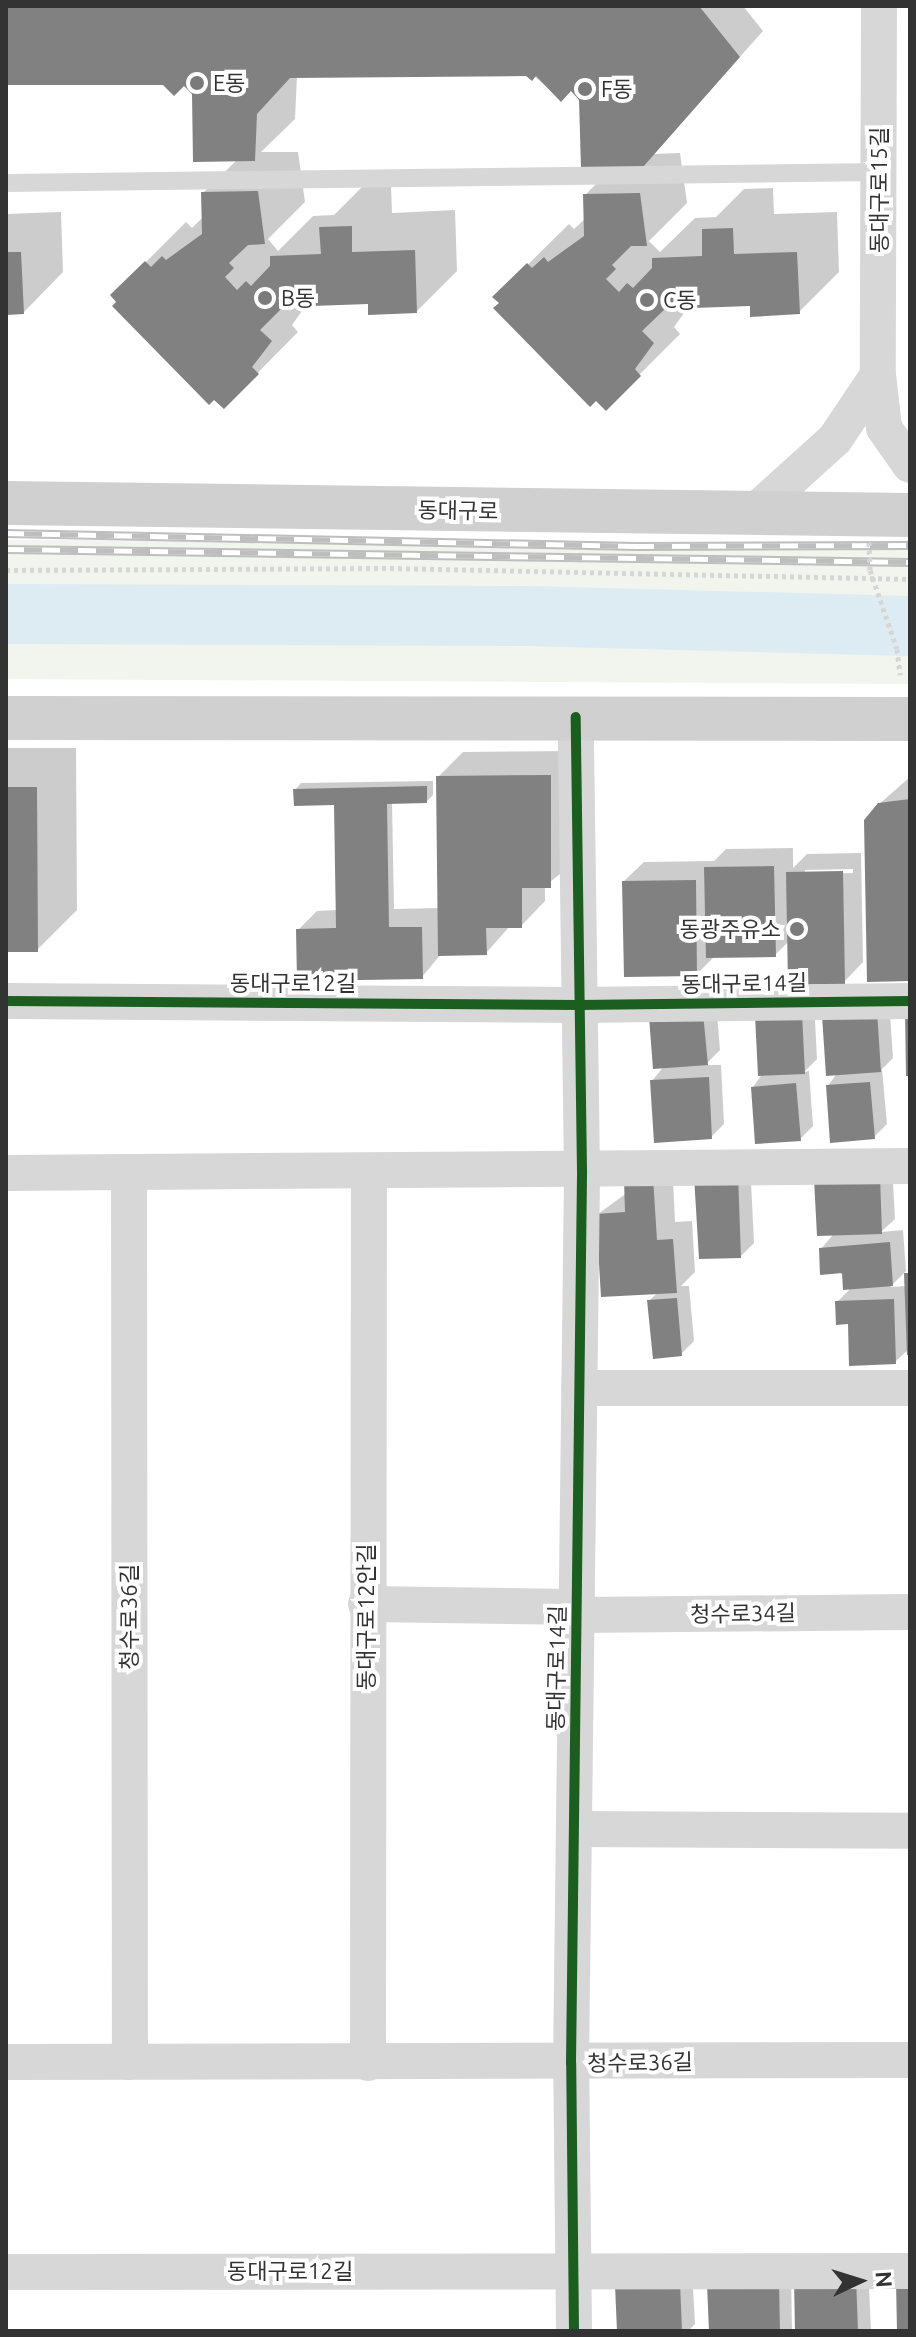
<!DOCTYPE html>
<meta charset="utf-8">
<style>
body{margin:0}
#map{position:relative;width:916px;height:2337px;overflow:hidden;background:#fff;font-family:Ubuntu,"Noto Sans KR",sans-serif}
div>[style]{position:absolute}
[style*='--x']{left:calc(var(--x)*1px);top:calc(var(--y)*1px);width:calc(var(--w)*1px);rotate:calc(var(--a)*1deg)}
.green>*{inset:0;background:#f1f5ed}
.shadow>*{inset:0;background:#0003}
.river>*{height:60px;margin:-30px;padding:0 30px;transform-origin:30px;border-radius:30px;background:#ddebf3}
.building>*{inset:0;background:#818181}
.path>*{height:5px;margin-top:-2.5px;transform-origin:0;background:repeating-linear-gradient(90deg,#d6d6d6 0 4px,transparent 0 8px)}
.service>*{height:18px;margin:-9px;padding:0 9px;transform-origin:9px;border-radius:9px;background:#d7d7d7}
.minor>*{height:36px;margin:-18px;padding:0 18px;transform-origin:18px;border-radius:18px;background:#d7d7d7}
.secondary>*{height:44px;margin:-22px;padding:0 22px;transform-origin:22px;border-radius:22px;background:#d0d0d0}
.rail>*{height:9px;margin-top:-4.5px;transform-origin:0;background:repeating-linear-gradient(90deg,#fff 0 18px,#bebebe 0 36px);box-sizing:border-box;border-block:2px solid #bebebe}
.path-bridge>*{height:5px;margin-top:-2.5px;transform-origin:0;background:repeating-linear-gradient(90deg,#d6d6d6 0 4px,transparent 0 8px)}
.cycleway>*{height:10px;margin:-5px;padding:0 5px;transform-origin:5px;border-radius:5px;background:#1b5e20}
.dots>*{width:22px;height:22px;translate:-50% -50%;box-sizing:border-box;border:4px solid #fff;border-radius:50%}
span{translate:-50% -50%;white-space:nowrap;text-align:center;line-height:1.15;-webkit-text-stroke:8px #fff;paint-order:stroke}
.poi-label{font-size:22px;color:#333}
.left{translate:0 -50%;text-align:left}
.right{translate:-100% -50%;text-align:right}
.street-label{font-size:22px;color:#333}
.frame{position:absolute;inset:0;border:8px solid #333;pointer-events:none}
.north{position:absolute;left:820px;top:2241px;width:80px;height:80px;-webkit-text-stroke:6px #fff;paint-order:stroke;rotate:86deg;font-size:22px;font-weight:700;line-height:32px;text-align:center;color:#333}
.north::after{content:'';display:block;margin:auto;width:28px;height:36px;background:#333;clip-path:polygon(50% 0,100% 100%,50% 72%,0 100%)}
</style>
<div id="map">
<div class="green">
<div style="clip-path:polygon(6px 540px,910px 543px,910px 684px,6px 679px)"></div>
</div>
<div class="shadow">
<div style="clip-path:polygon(6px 6px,743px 6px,763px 31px,653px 154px,680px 153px,687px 203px,649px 241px,660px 252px,695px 218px,716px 217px,744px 189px,773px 188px,774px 214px,837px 212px,839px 272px,799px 312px,752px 303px,689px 306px,674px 327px,680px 334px,606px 408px,495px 297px,569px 224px,574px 229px,586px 218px,585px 195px,614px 166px,581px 99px,571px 89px,561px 99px,528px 71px,297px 76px,295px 119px,261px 152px,298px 152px,305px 202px,268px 239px,278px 251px,313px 216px,334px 215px,362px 187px,391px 186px,392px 213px,455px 210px,457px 271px,417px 311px,370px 302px,307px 304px,292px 325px,298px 332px,224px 407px,113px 295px,186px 222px,192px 228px,204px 216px,203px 193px,237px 160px,184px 83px,6px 83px)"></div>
<div style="clip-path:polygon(61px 212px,63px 272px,23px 313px,6px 313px,6px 214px)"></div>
<div style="clip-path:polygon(6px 748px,76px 748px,77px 910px,37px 950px,6px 950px)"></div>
<div style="clip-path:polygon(574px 751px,575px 862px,545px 886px,545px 901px,521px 926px,510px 926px,486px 953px,441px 954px,422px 977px,298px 930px,317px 911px,338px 910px,336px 803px,295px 790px,301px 783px,433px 781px,433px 795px,427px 801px,392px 802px,394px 909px,439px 908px,438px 777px,463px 752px)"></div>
<div style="clip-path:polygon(910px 777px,910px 979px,877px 806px)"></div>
<div style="clip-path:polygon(evenodd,793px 848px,793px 868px,807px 854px,861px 853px,863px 962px,844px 982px,789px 941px,775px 955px,715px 956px,697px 974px,624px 881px,644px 862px,714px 861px,726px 849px,793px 848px,853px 869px,853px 873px,805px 874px,805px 870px,853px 869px)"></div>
<div style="clip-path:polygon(889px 999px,893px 1058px,882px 1069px,887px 1124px,874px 1137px,828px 1086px)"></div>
<div style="clip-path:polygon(716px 1001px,720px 1050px,705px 1065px,721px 1065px,724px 1124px,711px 1137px,652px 1081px)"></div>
<div style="clip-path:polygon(814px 1001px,817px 1059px,804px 1072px,809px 1071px,813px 1126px,800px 1139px,753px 1087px)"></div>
<div style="clip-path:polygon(672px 1160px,675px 1222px,692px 1221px,695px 1272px,681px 1286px,689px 1286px,694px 1341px,681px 1354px,649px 1301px,658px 1292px,598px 1214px)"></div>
<div style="clip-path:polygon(750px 1162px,754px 1243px,741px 1256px,696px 1176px)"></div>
<div style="clip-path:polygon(892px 1164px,895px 1219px,881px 1232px,903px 1230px,906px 1271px,890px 1287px,907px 1286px,910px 1271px,910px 1353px,909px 1349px,895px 1362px,850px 1322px,837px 1302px,852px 1287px,821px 1249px)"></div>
<div style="clip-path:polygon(868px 2265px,871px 2331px,797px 2331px)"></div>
<div style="clip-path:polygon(692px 2270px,695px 2324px,688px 2331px,619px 2331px)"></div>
<div style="clip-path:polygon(791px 2270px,792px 2331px,711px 2331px)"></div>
</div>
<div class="river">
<div style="--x:6;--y:614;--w:522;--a:0.22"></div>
<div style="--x:528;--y:616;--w:382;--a:1.5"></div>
</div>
<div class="building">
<div style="clip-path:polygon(6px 6px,699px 6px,740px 57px,643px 167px,581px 168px,579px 100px,571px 91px,561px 102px,536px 76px,532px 81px,526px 76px,290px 78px,257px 114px,255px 161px,193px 162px,192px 94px,184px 86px,174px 96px,163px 85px,6px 85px)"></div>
<div style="clip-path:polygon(258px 191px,265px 244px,248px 245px,229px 263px,234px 268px,225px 277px,237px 290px,246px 281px,251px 286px,270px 266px,270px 256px,321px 254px,319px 227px,352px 226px,352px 252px,415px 250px,417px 313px,368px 315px,368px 304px,283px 307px,260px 330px,272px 341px,252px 367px,259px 374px,224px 409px,214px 400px,209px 405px,112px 306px,116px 302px,110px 295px,145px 261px,151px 267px,162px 256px,166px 260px,202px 234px,201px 192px)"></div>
<div style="clip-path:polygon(640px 193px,647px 246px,631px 246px,612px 265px,616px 269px,606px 279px,619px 292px,627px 283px,633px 288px,652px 268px,652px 258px,702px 256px,702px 229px,733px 228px,734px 254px,797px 252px,800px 314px,750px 317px,750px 306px,665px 309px,642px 331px,654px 343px,635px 369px,641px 376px,606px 411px,596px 401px,590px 407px,493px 308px,499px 303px,492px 297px,527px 263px,532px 268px,544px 257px,548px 262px,584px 236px,583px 194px)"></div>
<div style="clip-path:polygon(6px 252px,21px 252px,24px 314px,6px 315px)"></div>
<div style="clip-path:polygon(551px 775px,551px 888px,522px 888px,522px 928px,486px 928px,487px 955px,438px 956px,436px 776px)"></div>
<div style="clip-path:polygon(427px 786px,427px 803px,387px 804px,389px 927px,422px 927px,423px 979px,297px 981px,296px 929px,336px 928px,334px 805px,294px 806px,293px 789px)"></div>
<div style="clip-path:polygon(6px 787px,37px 787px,38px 952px,6px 952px)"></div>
<div style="clip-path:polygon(910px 799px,910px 981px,867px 982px,864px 820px,878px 803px)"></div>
<div style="clip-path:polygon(774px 866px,776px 957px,706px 958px,704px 867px)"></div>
<div style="clip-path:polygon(843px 871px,845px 984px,788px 985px,786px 872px)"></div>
<div style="clip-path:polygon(696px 880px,697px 976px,624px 977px,622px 881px)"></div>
<div style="clip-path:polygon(877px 1011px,881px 1072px,826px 1076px,822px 1015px)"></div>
<div style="clip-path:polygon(910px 1011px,910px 1076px,906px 1076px,905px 1012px)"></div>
<div style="clip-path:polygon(703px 1013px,708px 1065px,653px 1069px,649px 1017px)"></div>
<div style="clip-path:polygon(802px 1013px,805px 1074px,758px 1076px,755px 1015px)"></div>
<div style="clip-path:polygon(709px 1077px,712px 1139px,654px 1143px,650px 1080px)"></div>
<div style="clip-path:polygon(870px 1082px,875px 1139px,830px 1143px,826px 1085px)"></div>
<div style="clip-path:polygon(796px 1083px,801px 1141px,755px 1144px,751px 1087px)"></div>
<div style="clip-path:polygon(738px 1174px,741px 1258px,699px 1259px,694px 1176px)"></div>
<div style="clip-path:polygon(880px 1176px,882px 1234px,817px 1236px,814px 1179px)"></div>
<div style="clip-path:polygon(653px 1178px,657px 1240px,673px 1239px,677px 1293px,601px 1297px,596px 1214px,625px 1212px,624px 1180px)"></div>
<div style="clip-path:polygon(890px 1242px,893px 1286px,843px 1290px,842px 1273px,820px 1275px,819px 1248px)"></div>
<div style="clip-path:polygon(904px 1273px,910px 1273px,910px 1355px,907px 1355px)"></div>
<div style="clip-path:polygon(677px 1298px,682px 1356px,653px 1359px,647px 1300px)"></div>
<div style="clip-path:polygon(894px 1299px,896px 1364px,849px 1366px,848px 1324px,836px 1325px,835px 1301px)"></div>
<div style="clip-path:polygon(856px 2277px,858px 2331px,795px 2331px,794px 2279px)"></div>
<div style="clip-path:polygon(896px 2280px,910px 2280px,910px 2331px,897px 2331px)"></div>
<div style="clip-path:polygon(680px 2282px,682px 2331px,617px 2331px,615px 2285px)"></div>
<div style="clip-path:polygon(779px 2282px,780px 2331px,709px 2331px,707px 2284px)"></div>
</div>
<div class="path">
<div style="--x:6;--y:570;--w:384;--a:-0.3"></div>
<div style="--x:390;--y:568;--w:520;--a:1.21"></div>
</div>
<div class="service">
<div style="--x:6;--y:183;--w:873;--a:-0.72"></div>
</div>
<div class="minor">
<div style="--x:879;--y:6;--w:369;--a:90.2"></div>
<div style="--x:878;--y:375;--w:53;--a:83.5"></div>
<div style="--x:884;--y:428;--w:45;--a:54.9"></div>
<div style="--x:751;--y:515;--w:113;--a:-42.1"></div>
<div style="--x:835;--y:439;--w:77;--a:-56.1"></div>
<div style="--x:6;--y:1001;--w:573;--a:0.4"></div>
<div style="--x:579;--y:1005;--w:331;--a:-0.7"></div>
<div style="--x:129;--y:1172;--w:890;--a:89.94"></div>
<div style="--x:6;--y:1173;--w:904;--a:-0.44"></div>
<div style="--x:579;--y:1388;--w:331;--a:0"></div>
<div style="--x:366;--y:1604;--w:211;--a:0.8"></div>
<div style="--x:577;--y:1615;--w:333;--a:-0.5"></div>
<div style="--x:574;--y:1829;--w:336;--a:0.3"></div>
<div style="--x:6;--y:2062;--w:904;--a:-0.13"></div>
<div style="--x:368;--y:2063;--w:892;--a:-89.94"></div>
<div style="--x:6;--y:2272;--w:904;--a:-0.06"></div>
<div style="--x:574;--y:2331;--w:268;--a:-90.6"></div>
<div style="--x:571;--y:2063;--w:892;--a:-89.29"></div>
<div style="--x:582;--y:1171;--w:454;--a:-90.8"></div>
</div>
<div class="secondary">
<div style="--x:6;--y:503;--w:904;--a:0.76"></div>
<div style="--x:6;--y:718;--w:904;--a:0.06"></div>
</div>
<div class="rail">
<div style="--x:6;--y:533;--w:630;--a:1.18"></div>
<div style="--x:636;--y:546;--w:274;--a:-0.2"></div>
<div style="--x:6;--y:549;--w:904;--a:0.82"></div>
</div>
<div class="path-bridge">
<div style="--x:869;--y:542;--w:28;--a:88"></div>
<div style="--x:870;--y:570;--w:83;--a:71.1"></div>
<div style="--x:897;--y:649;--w:26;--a:83"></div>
</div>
<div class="cycleway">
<div style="--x:6;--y:1001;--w:573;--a:0.4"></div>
<div style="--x:579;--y:1005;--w:331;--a:-0.7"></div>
<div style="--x:574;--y:2331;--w:268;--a:-90.6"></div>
<div style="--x:571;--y:2063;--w:892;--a:-89.29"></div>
<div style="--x:582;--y:1171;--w:454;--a:-90.8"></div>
</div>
<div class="dots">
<div style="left:197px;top:83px;background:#7a7a7a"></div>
<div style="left:585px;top:89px;background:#7a7a7a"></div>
<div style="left:265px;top:298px;background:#7a7a7a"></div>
<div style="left:647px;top:300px;background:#7a7a7a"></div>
<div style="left:797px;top:929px;background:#7a7a7a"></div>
</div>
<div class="poi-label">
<span class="left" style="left:213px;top:83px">E동</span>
<span class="left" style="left:601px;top:89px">F동</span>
<span class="left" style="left:281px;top:298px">B동</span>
<span class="left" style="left:663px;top:300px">C동</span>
<span class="right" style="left:781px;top:929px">동광주유소</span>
</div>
<div class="street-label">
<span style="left:879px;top:190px;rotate:-90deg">동대구로15길</span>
<span style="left:458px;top:510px;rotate:1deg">동대구로</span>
<span style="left:293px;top:983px">동대구로12길</span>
<span style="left:744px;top:983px;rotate:-1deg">동대구로14길</span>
<span style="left:743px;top:1613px;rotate:-1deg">청수로34길</span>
<span style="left:129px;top:1617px;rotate:-90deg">청수로36길</span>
<span style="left:366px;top:1617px;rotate:-90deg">동대구로12안길</span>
<span style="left:556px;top:1668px;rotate:-89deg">동대구로14길</span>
<span style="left:640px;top:2062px;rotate:-1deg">청수로36길</span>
<span style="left:290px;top:2271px">동대구로12길</span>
</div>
<div class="frame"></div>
<div class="north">N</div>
</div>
